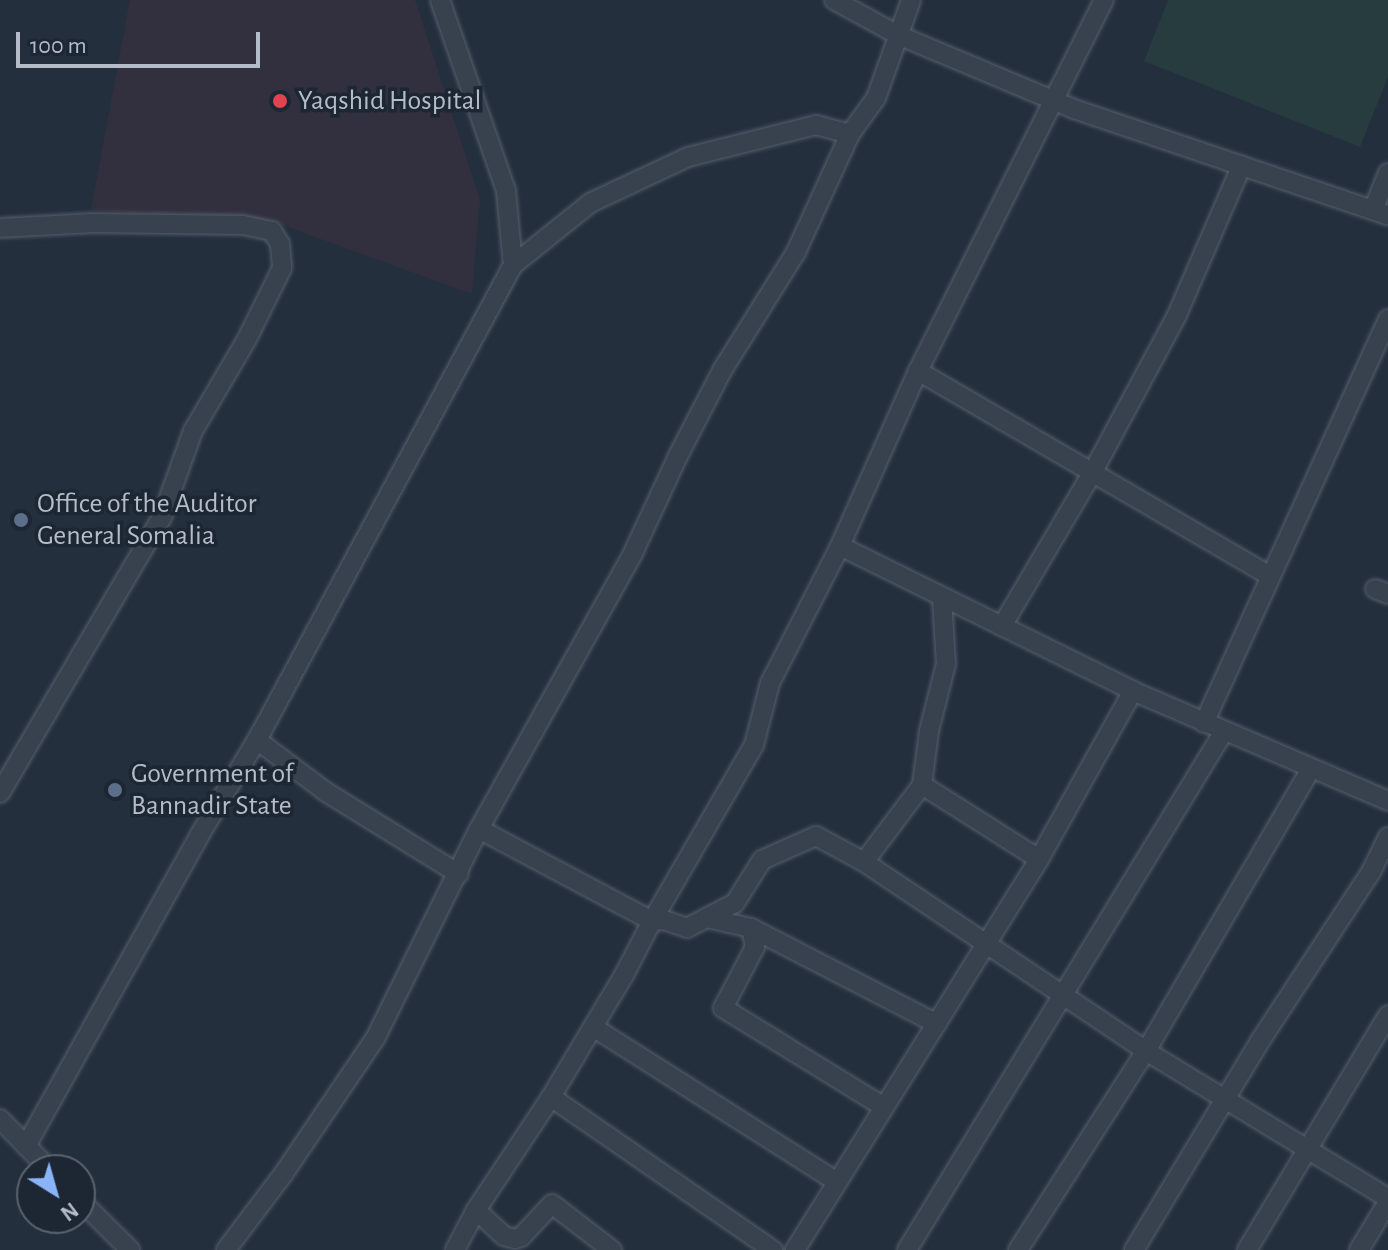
<!DOCTYPE html>
<style>
body{margin:0}
#map{position:relative;width:1388px;height:1250px;overflow:hidden;background:#242f3e;font-family:"Alegreya Sans",sans-serif}
div>[style]{position:absolute}
[style*='--x']{left:calc(var(--x)*1px);top:calc(var(--y)*1px);width:calc(var(--w)*1px);rotate:calc(var(--a)*1deg)}
.medical>*{inset:0;background:#32303f}
.green>*{inset:0;background:#263c3f}
.roads{filter:drop-shadow(0 0 2px #565f6c) drop-shadow(0 0 2px #565f6c)}
.minor>*{height:18px;margin:-9px;padding:0 9px;transform-origin:9px;border-radius:9px;background:#38414e}
.dots>*{width:22px;height:22px;translate:-50% -50%;box-sizing:border-box;border:4px solid #1d2633;border-radius:50%}
span{translate:-50% -50%;white-space:nowrap;text-align:center;line-height:1.15;-webkit-text-stroke:7px #1d2633;paint-order:stroke}
.poi-label{font-size:28px;color:#b4bcc9}
.left{translate:0 -50%;text-align:left}
.north{position:absolute;left:16px;top:1154px;width:80px;height:80px;box-sizing:border-box;background:#1d2633;border:2px solid #59626f;border-radius:50%;rotate:143deg;font-size:22px;font-weight:700;line-height:32px;text-align:center;color:#b4bcc9}
.north::after{content:'';display:block;margin:auto;width:28px;height:36px;background:#8ab4f8;clip-path:polygon(50% 0,100% 100%,50% 72%,0 100%)}
.scale{position:absolute;left:16px;top:32px;width:244px;height:36px;box-sizing:border-box;border:4px solid #b4bcc9;border-top:0;padding-left:10px;font-size:24px;line-height:28px;white-space:nowrap;color:#b4bcc9;-webkit-text-stroke:6px #1d2633;paint-order:stroke}
</style>
<div id="map">
<div class="medical">
<div style="clip-path:polygon(130px 0,415px 0,480px 200px,472px 294px,274px 222px,91px 210px)"></div>
</div>
<div class="green">
<div style="clip-path:polygon(1168px 0,1388px 0,1388px 77px,1360px 147px,1144px 61px)"></div>
</div>
<div class="roads">
<div class="minor">
<div style="--x:440;--y:0;--w:202;--a:70.9"></div>
<div style="--x:506;--y:191;--w:74;--a:84.6"></div>
<div style="--x:834;--y:0;--w:73;--a:28.7"></div>
<div style="--x:898;--y:35;--w:191;--a:22.8"></div>
<div style="--x:1074;--y:109;--w:331;--a:18.7"></div>
<div style="--x:1373;--y:210;--w:40;--a:-68"></div>
<div style="--x:0;--y:228;--w:93;--a:-3.1"></div>
<div style="--x:93;--y:223;--w:150;--a:0.8"></div>
<div style="--x:243;--y:225;--w:30;--a:12"></div>
<div style="--x:272;--y:231;--w:15;--a:58"></div>
<div style="--x:280;--y:244;--w:24;--a:85"></div>
<div style="--x:282;--y:268;--w:79;--a:116.2"></div>
<div style="--x:247;--y:339;--w:107;--a:120.4"></div>
<div style="--x:193;--y:431;--w:91;--a:109.8"></div>
<div style="--x:162;--y:517;--w:320;--a:120.4"></div>
<div style="--x:918;--y:371;--w:406;--a:30.2"></div>
<div style="--x:840;--y:546;--w:327;--a:26.3"></div>
<div style="--x:1133;--y:691;--w:278;--a:23.3"></div>
<div style="--x:1375;--y:589;--w:14;--a:21"></div>
<div style="--x:1002;--y:626;--w:175;--a:-59.5"></div>
<div style="--x:1091;--y:475;--w:182;--a:-61.7"></div>
<div style="--x:1177;--y:315;--w:163;--a:-66.6"></div>
<div style="--x:1204;--y:723;--w:444;--a:-65.5"></div>
<div style="--x:257;--y:740;--w:86;--a:37"></div>
<div style="--x:326;--y:792;--w:156;--a:31.7"></div>
<div style="--x:922;--y:785;--w:138;--a:32.3"></div>
<div style="--x:479;--y:829;--w:196;--a:28"></div>
<div style="--x:652;--y:921;--w:12;--a:-5"></div>
<div style="--x:664;--y:920;--w:24;--a:19"></div>
<div style="--x:687;--y:928;--w:54;--a:-27.5"></div>
<div style="--x:735;--y:903;--w:51;--a:-57.9"></div>
<div style="--x:762;--y:860;--w:59;--a:-24"></div>
<div style="--x:816;--y:836;--w:55;--a:28.4"></div>
<div style="--x:864;--y:862;--w:96;--a:-53"></div>
<div style="--x:922;--y:785;--w:54;--a:-82.6"></div>
<div style="--x:929;--y:731;--w:69;--a:-75.8"></div>
<div style="--x:946;--y:664;--w:66;--a:-93.5"></div>
<div style="--x:864;--y:862;--w:339;--a:33.8"></div>
<div style="--x:1146;--y:1051;--w:283;--a:31.3"></div>
<div style="--x:707;--y:918;--w:45;--a:12.8"></div>
<div style="--x:751;--y:928;--w:19;--a:78"></div>
<div style="--x:755;--y:947;--w:69;--a:117.7"></div>
<div style="--x:723;--y:1008;--w:187;--a:31.6"></div>
<div style="--x:751;--y:928;--w:209;--a:27.3"></div>
<div style="--x:593;--y:1027;--w:288;--a:32.4"></div>
<div style="--x:551;--y:1097;--w:270;--a:34.6"></div>
<div style="--x:0;--y:1119;--w:71;--a:45.6"></div>
<div style="--x:26;--y:1146;--w:355;--a:-60.8"></div>
<div style="--x:199;--y:836;--w:112;--a:-58.9"></div>
<div style="--x:257;--y:740;--w:540;--a:-61.68"></div>
<div style="--x:513;--y:265;--w:99;--a:-38.8"></div>
<div style="--x:590;--y:203;--w:108;--a:-25.1"></div>
<div style="--x:688;--y:157;--w:132;--a:-14"></div>
<div style="--x:816;--y:125;--w:35;--a:15"></div>
<div style="--x:80;--y:1200;--w:71;--a:45"></div>
<div style="--x:476;--y:1210;--w:38;--a:43"></div>
<div style="--x:504;--y:1236;--w:11;--a:15"></div>
<div style="--x:515;--y:1239;--w:6;--a:-18"></div>
<div style="--x:521;--y:1237;--w:45;--a:-46.8"></div>
<div style="--x:552;--y:1204;--w:76;--a:37.5"></div>
<div style="--x:226;--y:1250;--w:96;--a:-53"></div>
<div style="--x:284;--y:1173;--w:164;--a:-55.9"></div>
<div style="--x:376;--y:1037;--w:232;--a:-63.7"></div>
<div style="--x:479;--y:829;--w:316;--a:-60.8"></div>
<div style="--x:633;--y:553;--w:107;--a:-65.1"></div>
<div style="--x:678;--y:456;--w:98;--a:-62.7"></div>
<div style="--x:723;--y:369;--w:138;--a:-58"></div>
<div style="--x:796;--y:252;--w:130;--a:-65.4"></div>
<div style="--x:850;--y:134;--w:44;--a:-54.2"></div>
<div style="--x:876;--y:98;--w:104;--a:-70.3"></div>
<div style="--x:455;--y:1250;--w:45;--a:-62.3"></div>
<div style="--x:476;--y:1210;--w:136;--a:-56.4"></div>
<div style="--x:551;--y:1097;--w:142;--a:-59.1"></div>
<div style="--x:624;--y:975;--w:61;--a:-62.6"></div>
<div style="--x:652;--y:921;--w:203;--a:-59.9"></div>
<div style="--x:754;--y:745;--w:64;--a:-75.5"></div>
<div style="--x:770;--y:683;--w:154;--a:-62.9"></div>
<div style="--x:840;--y:546;--w:192;--a:-66"></div>
<div style="--x:918;--y:371;--w:415;--a:-63.4"></div>
<div style="--x:795;--y:1250;--w:461;--a:-58"></div>
<div style="--x:1039;--y:859;--w:193;--a:-60.8"></div>
<div style="--x:907;--y:1250;--w:606;--a:-58.57"></div>
<div style="--x:1018;--y:1250;--w:237;--a:-57.3"></div>
<div style="--x:1146;--y:1051;--w:327;--a:-59.7"></div>
<div style="--x:1134;--y:1250;--w:244;--a:-58.9"></div>
<div style="--x:1260;--y:1041;--w:202;--a:-56.7"></div>
<div style="--x:1371;--y:872;--w:39;--a:-64"></div>
<div style="--x:1247;--y:1250;--w:274;--a:-59"></div>
<div style="--x:1359;--y:1250;--w:56;--a:-58.9"></div>
</div>
</div>
<div class="dots">
<div style="left:280px;top:101px;background:#e0444e"></div>
<div style="left:21px;top:520px;background:#5c6f8a"></div>
<div style="left:115px;top:790px;background:#5c6f8a"></div>
</div>
<div class="poi-label">
<span class="left" style="left:298px;top:101px">Yaqshid Hospital</span>
<span class="left" style="left:37px;top:520px">Office of the Auditor<br>General Somalia</span>
<span class="left" style="left:131px;top:790px">Government of<br>Bannadir State</span>
</div>
<div class="north">N</div>
<div class="scale">100 m</div>
</div>
